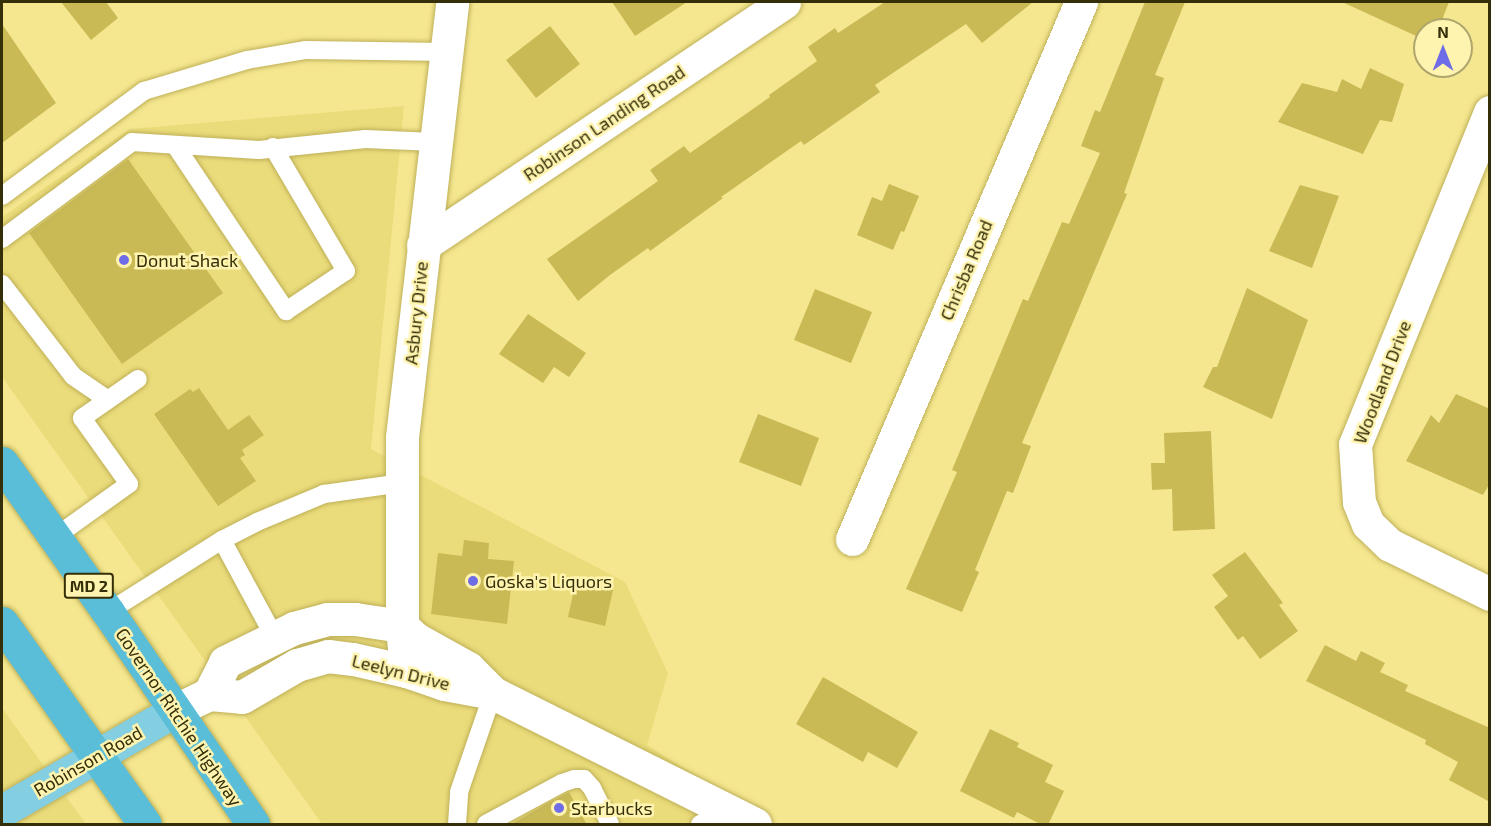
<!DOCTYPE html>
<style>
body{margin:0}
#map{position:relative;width:1491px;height:826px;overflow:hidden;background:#f5e78f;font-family:"Exo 2",sans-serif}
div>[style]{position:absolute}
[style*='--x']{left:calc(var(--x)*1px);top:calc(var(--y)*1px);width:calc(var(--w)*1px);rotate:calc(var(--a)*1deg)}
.built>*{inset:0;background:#ebdc7b}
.building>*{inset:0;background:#c9ba56}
.roads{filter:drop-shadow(0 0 2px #beb059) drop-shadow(0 0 2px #beb059)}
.service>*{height:18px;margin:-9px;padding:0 9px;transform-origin:9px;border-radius:9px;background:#fff}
.minor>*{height:33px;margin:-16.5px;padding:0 16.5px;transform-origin:16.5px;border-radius:16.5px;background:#fff}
.tertiary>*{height:33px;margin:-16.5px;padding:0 16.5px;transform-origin:16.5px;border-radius:16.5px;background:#fff}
.primary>*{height:33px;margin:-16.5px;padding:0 16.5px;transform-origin:16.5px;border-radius:16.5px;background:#84cee2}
.trunk>*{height:33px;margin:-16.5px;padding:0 16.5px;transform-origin:16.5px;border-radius:16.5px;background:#5bbed8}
.dots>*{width:16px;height:16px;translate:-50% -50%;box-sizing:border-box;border:3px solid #fff4af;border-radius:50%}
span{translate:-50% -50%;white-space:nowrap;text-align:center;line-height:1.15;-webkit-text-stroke:5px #fff4af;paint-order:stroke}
.shield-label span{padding:2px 4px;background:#fff4af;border:2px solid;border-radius:4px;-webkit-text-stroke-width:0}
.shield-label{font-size:16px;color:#352f09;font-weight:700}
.street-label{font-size:18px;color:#352f09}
.poi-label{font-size:18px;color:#352f09}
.left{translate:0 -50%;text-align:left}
.frame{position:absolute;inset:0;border:3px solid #352f09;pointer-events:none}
.north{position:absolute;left:1413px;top:18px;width:60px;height:60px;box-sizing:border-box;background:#fff4af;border:2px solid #aea56d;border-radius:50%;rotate:0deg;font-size:16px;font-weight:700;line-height:24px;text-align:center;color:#352f09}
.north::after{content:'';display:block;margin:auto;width:21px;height:27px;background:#6e6ce6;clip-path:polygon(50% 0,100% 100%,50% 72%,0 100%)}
</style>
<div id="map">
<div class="built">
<div style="clip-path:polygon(404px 106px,371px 449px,625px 582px,668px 673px,647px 745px,772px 824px,322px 824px,2px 377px,2px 217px,130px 129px)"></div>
<div style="clip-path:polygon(2px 708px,20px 733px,86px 824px,2px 824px)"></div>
</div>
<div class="building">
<div style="clip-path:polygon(61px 2px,106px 2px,118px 18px,91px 40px)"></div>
<div style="clip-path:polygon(612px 2px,687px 2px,635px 36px)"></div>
<div style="clip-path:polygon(885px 2px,1033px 2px,982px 43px,966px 24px,875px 85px,880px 92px,804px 145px,801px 141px,721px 197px,723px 198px,650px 251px,648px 248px,610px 275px,578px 301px,547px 259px,658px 181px,650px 170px,684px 146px,690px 153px,770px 97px,769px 95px,817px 61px,808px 47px,835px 28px,838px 33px)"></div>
<div style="clip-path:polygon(1145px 2px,1185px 2px,1155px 75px,1164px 78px,1124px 193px,1127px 194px,1022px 443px,1031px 446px,1013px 493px,1007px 491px,975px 570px,979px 572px,962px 612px,906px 589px,957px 472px,952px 470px,1023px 299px,1028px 301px,1062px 222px,1069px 224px,1100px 153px,1081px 146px,1095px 110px,1100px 112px)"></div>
<div style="clip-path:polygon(1342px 2px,1449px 2px,1438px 30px,1425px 30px,1425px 40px)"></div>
<div style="clip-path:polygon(2px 24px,56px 103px,2px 143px)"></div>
<div style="clip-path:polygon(550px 26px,580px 64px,536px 98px,506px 60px)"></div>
<div style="clip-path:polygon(1370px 68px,1404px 84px,1392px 122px,1380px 120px,1363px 154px,1278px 122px,1302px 83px,1337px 92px,1342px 79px,1361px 89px)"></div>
<div style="clip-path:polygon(128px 159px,223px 293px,122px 364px,29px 233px)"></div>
<div style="clip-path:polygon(889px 184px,919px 196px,904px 232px,901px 231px,893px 250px,857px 235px,872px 197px,882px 201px)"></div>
<div style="clip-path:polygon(1300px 185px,1339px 196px,1312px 268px,1269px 251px)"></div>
<div style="clip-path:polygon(1247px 288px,1308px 320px,1272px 419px,1203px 387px,1213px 367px,1217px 367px)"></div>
<div style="clip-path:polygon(815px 289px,872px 312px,851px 363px,794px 340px)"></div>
<div style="clip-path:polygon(528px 314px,586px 353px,569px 377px,554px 367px,543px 383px,499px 354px)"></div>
<div style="clip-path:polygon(199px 388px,228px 430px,249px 415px,264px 435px,242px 450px,245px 455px,240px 458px,256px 481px,218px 506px,154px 414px,190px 389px,193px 392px)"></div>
<div style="clip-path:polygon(1456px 394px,1490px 409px,1490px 483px,1483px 495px,1406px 461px,1431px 415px,1439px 423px)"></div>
<div style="clip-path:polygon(758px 414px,819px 438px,801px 486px,739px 462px)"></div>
<div style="clip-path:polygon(1211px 431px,1215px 529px,1173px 531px,1172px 489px,1152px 490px,1151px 463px,1165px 463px,1164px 433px)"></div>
<div style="clip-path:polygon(464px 540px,489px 543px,488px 559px,514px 561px,507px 624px,431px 614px,438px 553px,462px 556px)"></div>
<div style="clip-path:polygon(1245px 552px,1283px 603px,1279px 605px,1298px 631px,1260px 659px,1243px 636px,1238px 640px,1214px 607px,1228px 596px,1212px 575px)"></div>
<div style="clip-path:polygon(576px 581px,613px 590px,605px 626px,568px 617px)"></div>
<div style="clip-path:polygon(1325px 645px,1356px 661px,1361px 651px,1385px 663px,1380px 672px,1408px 685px,1405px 691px,1490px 728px,1490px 802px,1449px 780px,1458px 762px,1425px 744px,1426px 740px,1306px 681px)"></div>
<div style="clip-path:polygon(823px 677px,918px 732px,897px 768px,868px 752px,863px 762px,796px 724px)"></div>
<div style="clip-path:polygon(990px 729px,1019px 743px,1017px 747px,1053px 765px,1045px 782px,1064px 791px,1048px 825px,1042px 825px,1017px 812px,1014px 818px,960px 791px)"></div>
<div style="clip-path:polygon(569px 792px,587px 825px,510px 825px,548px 803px)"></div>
</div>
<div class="roads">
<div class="service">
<div style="--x:175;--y:145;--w:200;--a:56.2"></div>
<div style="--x:286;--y:311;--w:72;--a:-33.7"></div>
<div style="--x:346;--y:271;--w:144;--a:-120.5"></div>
<div style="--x:2;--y:196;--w:177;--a:-36.5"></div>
<div style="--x:144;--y:91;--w:108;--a:-16.8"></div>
<div style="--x:247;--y:60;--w:60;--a:-9.6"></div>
<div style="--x:306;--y:50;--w:141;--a:0.8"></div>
<div style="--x:2;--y:239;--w:162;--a:-36.7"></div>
<div style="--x:132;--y:142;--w:127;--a:3.6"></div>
<div style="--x:259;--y:150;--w:107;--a:-5.9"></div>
<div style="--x:365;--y:139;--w:70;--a:2.5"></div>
<div style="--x:2;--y:284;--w:116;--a:52.3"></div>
<div style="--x:73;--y:376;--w:42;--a:34.4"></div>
<div style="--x:55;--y:537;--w:91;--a:-35.6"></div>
<div style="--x:129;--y:484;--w:81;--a:-125.5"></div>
<div style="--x:82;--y:418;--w:68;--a:-34.9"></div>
<div style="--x:222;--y:540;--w:111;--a:61.6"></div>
<div style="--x:108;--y:612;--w:135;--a:-32.3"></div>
<div style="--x:222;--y:540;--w:39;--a:-27"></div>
<div style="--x:257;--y:522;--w:73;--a:-22.7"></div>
<div style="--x:324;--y:494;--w:79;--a:-8"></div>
<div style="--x:457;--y:824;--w:32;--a:-86"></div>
<div style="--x:459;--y:792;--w:105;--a:-71"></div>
<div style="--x:486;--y:824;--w:86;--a:-28.3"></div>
<div style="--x:562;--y:783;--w:13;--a:-18"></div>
<div style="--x:574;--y:779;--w:10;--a:0"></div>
<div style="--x:584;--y:779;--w:12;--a:48"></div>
<div style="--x:592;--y:788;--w:40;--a:63.4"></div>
<div style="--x:700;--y:824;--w:31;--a:-25"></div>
</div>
<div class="minor">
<div style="--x:1490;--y:112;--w:358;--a:112.1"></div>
<div style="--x:1355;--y:444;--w:58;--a:86.1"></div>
<div style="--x:1359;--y:502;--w:24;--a:68"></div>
<div style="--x:1368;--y:524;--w:30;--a:44"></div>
<div style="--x:1390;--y:545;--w:111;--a:26.1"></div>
<div style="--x:423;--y:245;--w:435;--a:-33.9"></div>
<div style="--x:852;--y:539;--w:584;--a:-66.9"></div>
</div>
<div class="tertiary">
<div style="--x:406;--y:671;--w:45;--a:-95.1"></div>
<div style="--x:402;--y:626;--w:189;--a:-90"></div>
<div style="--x:402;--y:437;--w:438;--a:-83.4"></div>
<div style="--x:209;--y:694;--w:36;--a:-63"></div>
<div style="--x:225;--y:662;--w:77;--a:-26.2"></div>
<div style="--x:294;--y:628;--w:34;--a:-15"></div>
<div style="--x:327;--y:619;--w:28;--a:0"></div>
<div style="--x:355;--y:619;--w:48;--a:8.5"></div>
<div style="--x:402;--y:626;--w:19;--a:43"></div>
<div style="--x:416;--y:639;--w:60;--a:29.1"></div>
<div style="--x:468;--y:668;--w:35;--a:45"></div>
<div style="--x:174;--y:711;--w:39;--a:-26"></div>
<div style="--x:209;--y:694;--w:33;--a:5"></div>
<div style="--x:242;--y:697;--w:64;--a:-30.2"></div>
<div style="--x:297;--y:665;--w:32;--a:-16"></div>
<div style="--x:328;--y:656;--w:25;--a:7"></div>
<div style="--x:353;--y:659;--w:54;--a:12.8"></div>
<div style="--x:406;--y:671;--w:40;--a:18.9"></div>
<div style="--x:444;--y:684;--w:50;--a:10.4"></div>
<div style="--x:493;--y:693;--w:293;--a:26.6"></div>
</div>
<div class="primary">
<div style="--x:2;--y:811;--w:199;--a:-30.2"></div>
</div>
<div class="trunk">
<div style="--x:2;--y:463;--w:183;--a:54.6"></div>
<div style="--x:108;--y:612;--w:257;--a:55.6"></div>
<div style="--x:2;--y:623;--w:247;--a:54.6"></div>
</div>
</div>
<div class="dots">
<div style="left:124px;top:260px;background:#6e6ce6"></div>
<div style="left:473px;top:581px;background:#6e6ce6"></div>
<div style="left:559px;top:808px;background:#6e6ce6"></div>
</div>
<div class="shield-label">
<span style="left:89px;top:586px">MD 2</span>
</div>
<div class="street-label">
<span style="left:604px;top:123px;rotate:-34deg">Robinson Landing Road</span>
<span style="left:966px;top:270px;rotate:-67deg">Chrisba Road</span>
<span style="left:416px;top:313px;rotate:-84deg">Asbury Drive</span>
<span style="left:1382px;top:382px;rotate:-69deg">Woodland Drive</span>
<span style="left:401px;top:672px;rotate:14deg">Leelyn Drive</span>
<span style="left:179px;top:717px;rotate:56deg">Governor Ritchie Highway</span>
<span style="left:88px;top:761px;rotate:-30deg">Robinson Road</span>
</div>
<div class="poi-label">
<span class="left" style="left:136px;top:260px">Donut Shack</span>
<span class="left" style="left:485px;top:581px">Goska's Liquors</span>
<span class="left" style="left:571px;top:808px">Starbucks</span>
</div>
<div class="frame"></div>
<div class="north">N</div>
</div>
